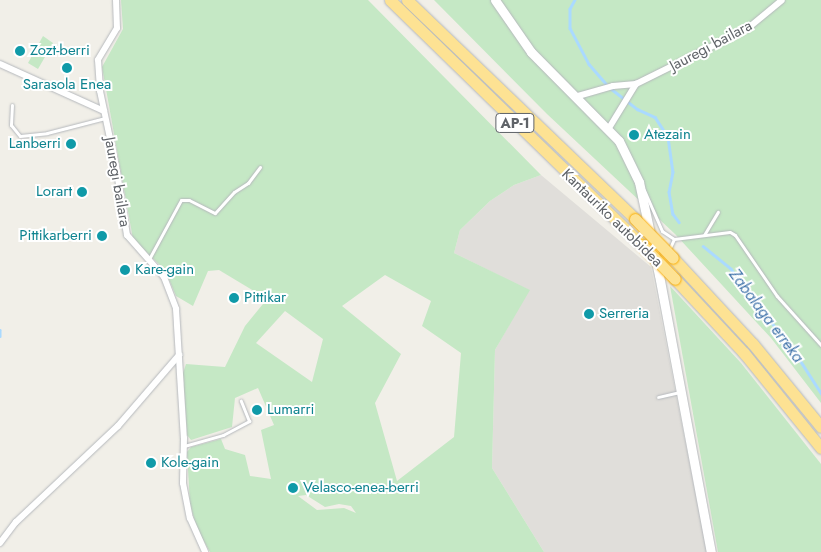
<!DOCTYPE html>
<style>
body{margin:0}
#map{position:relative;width:821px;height:552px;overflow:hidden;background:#f1efe8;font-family:Jost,sans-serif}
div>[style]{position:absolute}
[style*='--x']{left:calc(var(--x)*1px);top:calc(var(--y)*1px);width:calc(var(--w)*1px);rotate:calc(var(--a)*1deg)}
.industrial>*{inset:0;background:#e0deda}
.green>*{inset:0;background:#c5e8c5}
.stream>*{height:2.5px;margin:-1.25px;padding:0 1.25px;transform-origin:1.25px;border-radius:1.25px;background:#aadaff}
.roads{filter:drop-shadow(0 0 1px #b5b8bc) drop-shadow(0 0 1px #b5b8bc)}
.service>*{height:3px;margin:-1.5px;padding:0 1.5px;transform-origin:1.5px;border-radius:1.5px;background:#fff}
.minor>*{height:6px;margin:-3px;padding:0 3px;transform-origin:3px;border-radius:3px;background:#fff}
.secondary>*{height:9px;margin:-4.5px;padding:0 4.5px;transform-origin:4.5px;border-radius:4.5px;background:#fff}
.motorway>*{height:11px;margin:-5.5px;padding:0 5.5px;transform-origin:5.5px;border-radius:5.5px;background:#fde293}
.bridges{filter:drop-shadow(0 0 1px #f9ab00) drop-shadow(0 0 1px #f9ab00)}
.motorway-bridge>*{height:11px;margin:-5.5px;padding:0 5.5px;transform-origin:5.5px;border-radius:5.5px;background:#fde293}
.dots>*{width:14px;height:14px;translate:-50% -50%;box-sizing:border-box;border:2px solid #fff;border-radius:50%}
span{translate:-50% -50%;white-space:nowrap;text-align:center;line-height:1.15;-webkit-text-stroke:4px #fff;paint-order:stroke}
.shield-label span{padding:1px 4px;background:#fff;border:1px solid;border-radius:4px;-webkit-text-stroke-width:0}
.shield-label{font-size:14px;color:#5f6368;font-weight:700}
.street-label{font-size:15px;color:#5f6368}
.culture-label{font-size:15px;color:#0d838f}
.left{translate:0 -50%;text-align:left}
.right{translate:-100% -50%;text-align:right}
.water-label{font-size:16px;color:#4174aa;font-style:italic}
</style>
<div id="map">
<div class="industrial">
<div style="clip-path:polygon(541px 175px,651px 267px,707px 552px,544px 552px,492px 468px,495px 350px,529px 290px,454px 253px,460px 230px,490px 201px,514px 185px)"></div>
</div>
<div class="green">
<div style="clip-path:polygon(evenodd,121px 0,368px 0,541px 175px,514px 185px,490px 201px,460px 230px,454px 253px,530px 290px,495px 350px,492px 468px,544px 552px,210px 552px,197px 529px,190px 504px,187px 452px,191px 447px,221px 439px,225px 449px,245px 455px,250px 476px,271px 479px,261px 430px,274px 425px,258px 388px,235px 398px,232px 427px,191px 440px,187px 435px,183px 373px,186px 364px,225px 367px,245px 326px,267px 299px,219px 270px,208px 271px,193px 306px,176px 296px,165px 270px,133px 239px,102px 67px,123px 29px,121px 0,385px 275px,431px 301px,422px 326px,461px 353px,454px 437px,397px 481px,375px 403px,401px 354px,342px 306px,385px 275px,121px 0,285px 311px,323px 339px,312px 382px,256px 343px,285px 311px,121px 0,306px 495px,325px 507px,339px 504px,351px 506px,356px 513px,344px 508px,317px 510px,298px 496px,306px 495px)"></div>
<div style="clip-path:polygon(434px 0,821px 0,821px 403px,771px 338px,675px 234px,547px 114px)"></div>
<div style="clip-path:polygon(43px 36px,53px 43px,38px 69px,28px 63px)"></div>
<div style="clip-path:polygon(670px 286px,741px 363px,821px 464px,821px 552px,718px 552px)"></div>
</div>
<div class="stream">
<div style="--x:575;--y:0;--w:10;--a:119"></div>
<div style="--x:570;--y:9;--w:19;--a:90"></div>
<div style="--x:570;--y:28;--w:41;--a:62.2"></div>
<div style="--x:589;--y:64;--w:30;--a:49"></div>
<div style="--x:609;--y:87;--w:36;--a:38"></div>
<div style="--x:637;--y:109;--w:20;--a:24"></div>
<div style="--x:655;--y:117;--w:24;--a:57"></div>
<div style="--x:668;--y:137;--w:35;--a:82"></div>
<div style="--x:673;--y:172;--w:20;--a:101"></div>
<div style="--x:669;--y:192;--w:22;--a:80"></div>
<div style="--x:673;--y:214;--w:10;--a:53"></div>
<div style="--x:703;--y:246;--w:36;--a:39"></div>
<div style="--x:731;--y:269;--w:111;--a:52.7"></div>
<div style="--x:798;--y:357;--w:43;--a:57.4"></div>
<div style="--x:0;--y:330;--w:6;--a:90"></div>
</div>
<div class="roads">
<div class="service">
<div style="--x:12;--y:105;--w:20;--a:93"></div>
<div style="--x:11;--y:125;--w:14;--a:51"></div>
<div style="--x:20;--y:136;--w:27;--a:-6"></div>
<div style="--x:47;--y:133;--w:60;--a:-14.5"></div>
<div style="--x:644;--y:190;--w:45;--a:66.3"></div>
<div style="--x:662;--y:231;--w:14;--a:34"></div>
<div style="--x:674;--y:239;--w:56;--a:-7.1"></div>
<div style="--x:730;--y:232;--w:6;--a:31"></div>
<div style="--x:735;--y:235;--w:74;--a:55.5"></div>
<div style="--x:777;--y:296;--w:66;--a:48.1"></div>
<div style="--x:704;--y:235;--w:27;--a:-59"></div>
<div style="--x:669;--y:250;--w:12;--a:-66"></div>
<div style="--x:149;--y:259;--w:67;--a:-61.5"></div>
<div style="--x:181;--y:200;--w:8;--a:0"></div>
<div style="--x:189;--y:200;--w:29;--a:27"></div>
<div style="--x:215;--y:213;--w:28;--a:-48"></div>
<div style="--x:234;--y:192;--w:17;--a:-33"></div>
<div style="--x:248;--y:183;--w:20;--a:-53"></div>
<div style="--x:658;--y:397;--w:23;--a:-13"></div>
<div style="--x:184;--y:446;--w:41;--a:-15.8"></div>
<div style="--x:223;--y:435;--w:30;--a:-28"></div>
<div style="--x:249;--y:421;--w:22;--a:-112"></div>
</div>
<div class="minor">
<div style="--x:116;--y:0;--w:28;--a:88"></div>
<div style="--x:117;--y:28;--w:37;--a:121"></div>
<div style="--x:98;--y:60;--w:31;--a:86"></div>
<div style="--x:100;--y:91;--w:83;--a:78.1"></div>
<div style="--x:117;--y:172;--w:64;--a:81"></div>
<div style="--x:127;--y:235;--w:56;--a:48.6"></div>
<div style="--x:164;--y:277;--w:34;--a:69"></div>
<div style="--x:176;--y:309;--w:129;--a:86.5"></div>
<div style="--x:184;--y:438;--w:45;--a:91.3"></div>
<div style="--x:183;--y:483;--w:36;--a:79"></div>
<div style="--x:190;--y:518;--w:37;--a:66"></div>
<div style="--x:0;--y:64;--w:114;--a:24.3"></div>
<div style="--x:578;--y:96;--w:36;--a:-16"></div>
<div style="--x:613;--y:86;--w:23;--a:-5"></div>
<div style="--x:609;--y:128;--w:52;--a:-58.5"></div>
<div style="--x:636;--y:84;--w:124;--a:-26.4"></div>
<div style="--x:747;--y:29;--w:45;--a:-39.6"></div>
<div style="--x:0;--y:543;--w:26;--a:-53"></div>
<div style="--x:16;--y:522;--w:140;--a:-43.3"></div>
<div style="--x:118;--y:426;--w:94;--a:-49.3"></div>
</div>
<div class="secondary">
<div style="--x:495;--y:0;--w:63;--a:55.3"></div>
<div style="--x:531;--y:52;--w:125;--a:45.3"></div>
<div style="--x:619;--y:141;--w:46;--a:64"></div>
<div style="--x:639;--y:182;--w:95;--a:77.9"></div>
<div style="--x:659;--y:275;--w:282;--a:79.4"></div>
</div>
<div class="motorway">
<div style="--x:390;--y:0;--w:351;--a:44.2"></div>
<div style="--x:407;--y:0;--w:316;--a:43.8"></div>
<div style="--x:673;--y:258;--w:117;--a:47.1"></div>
<div style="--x:753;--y:344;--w:107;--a:50.7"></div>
<div style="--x:675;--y:279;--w:101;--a:47"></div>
<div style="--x:744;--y:353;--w:122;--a:51"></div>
</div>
</div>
<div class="bridges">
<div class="motorway-bridge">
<div style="--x:635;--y:219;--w:54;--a:45.7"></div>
<div style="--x:642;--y:245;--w:47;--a:45.9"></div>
</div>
</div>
<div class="dots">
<div style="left:20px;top:51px;background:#0f9aa8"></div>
<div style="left:67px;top:68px;background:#0f9aa8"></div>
<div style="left:634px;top:135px;background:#0f9aa8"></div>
<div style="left:71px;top:144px;background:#0f9aa8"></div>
<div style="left:82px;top:192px;background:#0f9aa8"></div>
<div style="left:102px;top:236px;background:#0f9aa8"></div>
<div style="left:125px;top:270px;background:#0f9aa8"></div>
<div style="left:234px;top:298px;background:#0f9aa8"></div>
<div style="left:589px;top:314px;background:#0f9aa8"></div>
<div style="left:257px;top:410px;background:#0f9aa8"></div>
<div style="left:151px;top:463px;background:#0f9aa8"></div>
<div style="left:293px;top:488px;background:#0f9aa8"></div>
</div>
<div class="shield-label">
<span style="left:515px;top:123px">AP-1</span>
</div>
<div class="street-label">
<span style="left:711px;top:46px;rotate:-28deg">Jauregi bailara</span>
<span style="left:117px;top:182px;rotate:80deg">Jauregi bailara</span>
<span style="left:612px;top:218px;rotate:44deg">Kantauriko autobidea</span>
</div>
<div class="culture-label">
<span class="left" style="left:30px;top:51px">Zozt-berri</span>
<span style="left:67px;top:85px">Sarasola Enea</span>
<span class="left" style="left:644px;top:135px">Atezain</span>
<span class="right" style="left:61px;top:144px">Lanberri</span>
<span class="right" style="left:72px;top:192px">Lorart</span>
<span class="right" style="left:92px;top:236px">Pittikarberri</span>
<span class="left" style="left:135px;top:270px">Kare-gain</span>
<span class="left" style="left:244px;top:298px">Pittikar</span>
<span class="left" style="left:599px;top:314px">Serreria</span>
<span class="left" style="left:267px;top:410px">Lumarri</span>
<span class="left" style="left:161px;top:463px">Kole-gain</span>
<span class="left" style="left:303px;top:488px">Velasco-enea-berri</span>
</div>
<div class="water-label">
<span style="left:766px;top:316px;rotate:53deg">Zabalaga erreka</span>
</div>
</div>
